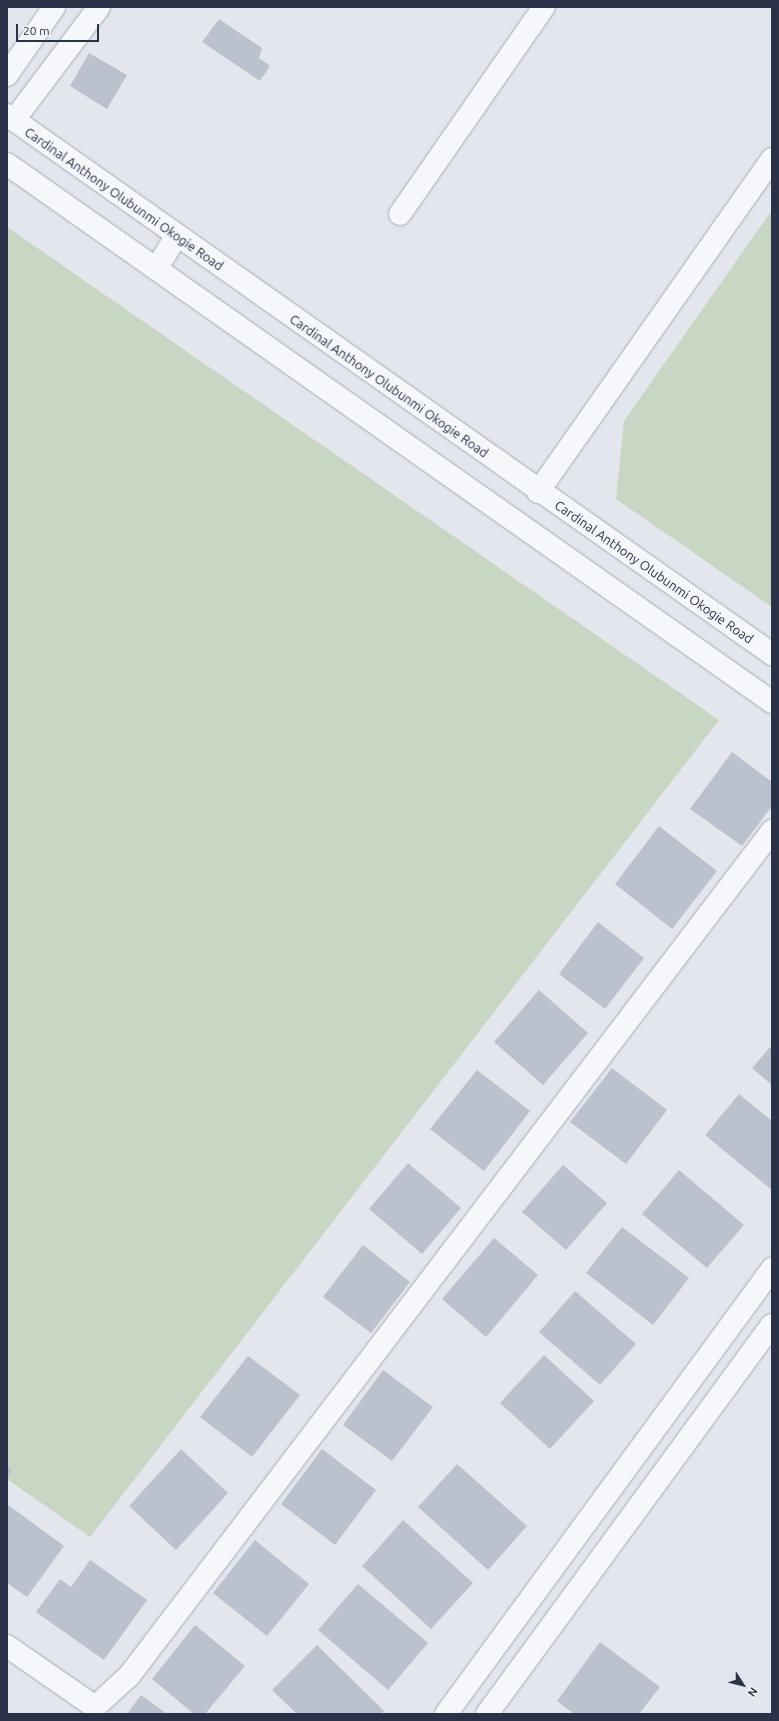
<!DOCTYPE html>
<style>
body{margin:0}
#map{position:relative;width:779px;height:1721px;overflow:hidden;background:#e3e6ec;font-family:Ubuntu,sans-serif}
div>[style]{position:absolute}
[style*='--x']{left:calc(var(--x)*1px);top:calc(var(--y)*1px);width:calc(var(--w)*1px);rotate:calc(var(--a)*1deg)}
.green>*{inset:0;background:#c7d7c3}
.building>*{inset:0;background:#bcc2cd}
.roads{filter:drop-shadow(0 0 1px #a7acb7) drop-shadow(0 0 1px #a7acb7)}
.minor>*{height:22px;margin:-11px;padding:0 11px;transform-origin:11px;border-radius:11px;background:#f6f7fa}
.tertiary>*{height:22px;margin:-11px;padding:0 11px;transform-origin:11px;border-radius:11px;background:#f6f7fa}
span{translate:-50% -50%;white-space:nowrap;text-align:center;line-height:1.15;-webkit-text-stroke:3px #f3f5f9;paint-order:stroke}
.street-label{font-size:13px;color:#293247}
.frame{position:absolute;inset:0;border:8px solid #293247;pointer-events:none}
.north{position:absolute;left:723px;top:1665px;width:40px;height:40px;-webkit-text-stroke:3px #f3f5f9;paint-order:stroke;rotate:126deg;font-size:11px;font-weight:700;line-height:16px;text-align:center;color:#293247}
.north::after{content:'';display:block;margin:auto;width:14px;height:18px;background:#293247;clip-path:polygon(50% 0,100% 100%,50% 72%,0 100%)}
.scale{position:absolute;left:16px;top:24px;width:83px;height:18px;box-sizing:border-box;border:2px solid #293247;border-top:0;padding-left:5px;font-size:12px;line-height:14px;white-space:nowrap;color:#293247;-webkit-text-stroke:3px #f3f5f9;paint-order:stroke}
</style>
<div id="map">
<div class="green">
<div style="clip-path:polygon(772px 210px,772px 607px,616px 499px,624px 421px)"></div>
<div style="clip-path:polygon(7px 227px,719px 720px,90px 1537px,7px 1479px)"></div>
</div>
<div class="building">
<div style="clip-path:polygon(219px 19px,262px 48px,259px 58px,270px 66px,260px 81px,202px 42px)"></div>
<div style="clip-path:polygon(89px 53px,127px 75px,107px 109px,70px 86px)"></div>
<div style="clip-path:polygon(732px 752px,772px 782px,772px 806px,742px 846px,690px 809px)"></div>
<div style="clip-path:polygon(659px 826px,717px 871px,672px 929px,615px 884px)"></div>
<div style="clip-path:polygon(598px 922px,644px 958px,605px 1009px,559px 974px)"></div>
<div style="clip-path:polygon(539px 990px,588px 1033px,543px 1085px,494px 1042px)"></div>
<div style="clip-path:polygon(772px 1045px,772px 1085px,752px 1068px)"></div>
<div style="clip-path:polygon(612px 1068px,667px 1110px,626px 1164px,570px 1122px)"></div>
<div style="clip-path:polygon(477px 1070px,530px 1111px,484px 1171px,430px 1129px)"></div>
<div style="clip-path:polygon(739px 1094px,772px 1121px,772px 1190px,705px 1135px)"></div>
<div style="clip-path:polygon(408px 1163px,461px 1208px,422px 1254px,369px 1209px)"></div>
<div style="clip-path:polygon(563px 1165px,607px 1203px,566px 1250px,522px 1212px)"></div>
<div style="clip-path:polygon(679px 1170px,744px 1225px,707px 1268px,642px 1214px)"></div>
<div style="clip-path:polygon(622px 1227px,689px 1278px,653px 1325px,586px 1273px)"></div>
<div style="clip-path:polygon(494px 1238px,538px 1275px,486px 1337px,442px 1299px)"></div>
<div style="clip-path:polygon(363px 1245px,410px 1282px,371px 1333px,323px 1297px)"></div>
<div style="clip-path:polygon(575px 1291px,636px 1344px,600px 1385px,539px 1332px)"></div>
<div style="clip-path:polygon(544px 1355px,594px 1401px,550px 1449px,500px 1403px)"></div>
<div style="clip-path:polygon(248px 1356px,300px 1395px,252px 1457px,200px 1417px)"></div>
<div style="clip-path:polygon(383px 1370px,433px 1407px,392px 1461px,343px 1425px)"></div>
<div style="clip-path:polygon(181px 1449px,228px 1493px,176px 1550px,129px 1506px)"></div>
<div style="clip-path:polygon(322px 1449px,376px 1490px,335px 1545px,281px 1504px)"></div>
<div style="clip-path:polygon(457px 1464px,527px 1526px,488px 1570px,418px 1507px)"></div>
<div style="clip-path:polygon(7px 1466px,12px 1470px,7px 1477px)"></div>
<div style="clip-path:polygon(7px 1504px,64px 1546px,27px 1597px,7px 1583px)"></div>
<div style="clip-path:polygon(403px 1520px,473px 1583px,431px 1629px,362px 1566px)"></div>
<div style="clip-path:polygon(255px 1540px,309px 1584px,267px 1636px,213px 1593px)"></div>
<div style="clip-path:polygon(90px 1560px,147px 1600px,104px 1660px,36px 1612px,60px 1579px,71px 1587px)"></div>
<div style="clip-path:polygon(358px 1584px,428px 1643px,388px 1690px,318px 1630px)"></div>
<div style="clip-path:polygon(195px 1625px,245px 1666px,205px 1714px,194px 1714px,152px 1679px)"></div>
<div style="clip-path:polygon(600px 1642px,660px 1687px,639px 1714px,574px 1714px,557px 1701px)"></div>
<div style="clip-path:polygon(317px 1645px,384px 1711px,381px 1714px,297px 1714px,272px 1690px)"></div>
<div style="clip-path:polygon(141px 1695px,167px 1714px,127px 1714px)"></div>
</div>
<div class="roads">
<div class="minor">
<div style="--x:7;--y:75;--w:83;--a:-55.3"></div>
<div style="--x:14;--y:120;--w:141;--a:-53"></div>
<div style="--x:400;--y:214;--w:252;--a:-55.2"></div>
<div style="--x:156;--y:269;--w:39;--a:-58"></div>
<div style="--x:538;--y:492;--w:407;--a:-54.9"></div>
<div style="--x:7;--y:1646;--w:107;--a:34.7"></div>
<div style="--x:95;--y:1707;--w:46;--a:-42.4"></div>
<div style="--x:129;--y:1676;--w:1062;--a:-52.73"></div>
<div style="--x:446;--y:1714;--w:552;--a:-53.77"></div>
<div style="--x:487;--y:1714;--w:482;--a:-53.8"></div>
</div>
<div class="tertiary">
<div style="--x:7;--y:115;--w:936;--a:35.17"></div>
<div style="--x:7;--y:164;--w:935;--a:35.12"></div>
</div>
</div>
<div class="street-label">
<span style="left:124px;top:199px;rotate:35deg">Cardinal Anthony Olubunmi Okogie Road</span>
<span style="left:389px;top:386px;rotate:35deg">Cardinal Anthony Olubunmi Okogie Road</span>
<span style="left:654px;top:572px;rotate:35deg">Cardinal Anthony Olubunmi Okogie Road</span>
</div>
<div class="frame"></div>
<div class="north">N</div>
<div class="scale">20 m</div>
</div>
